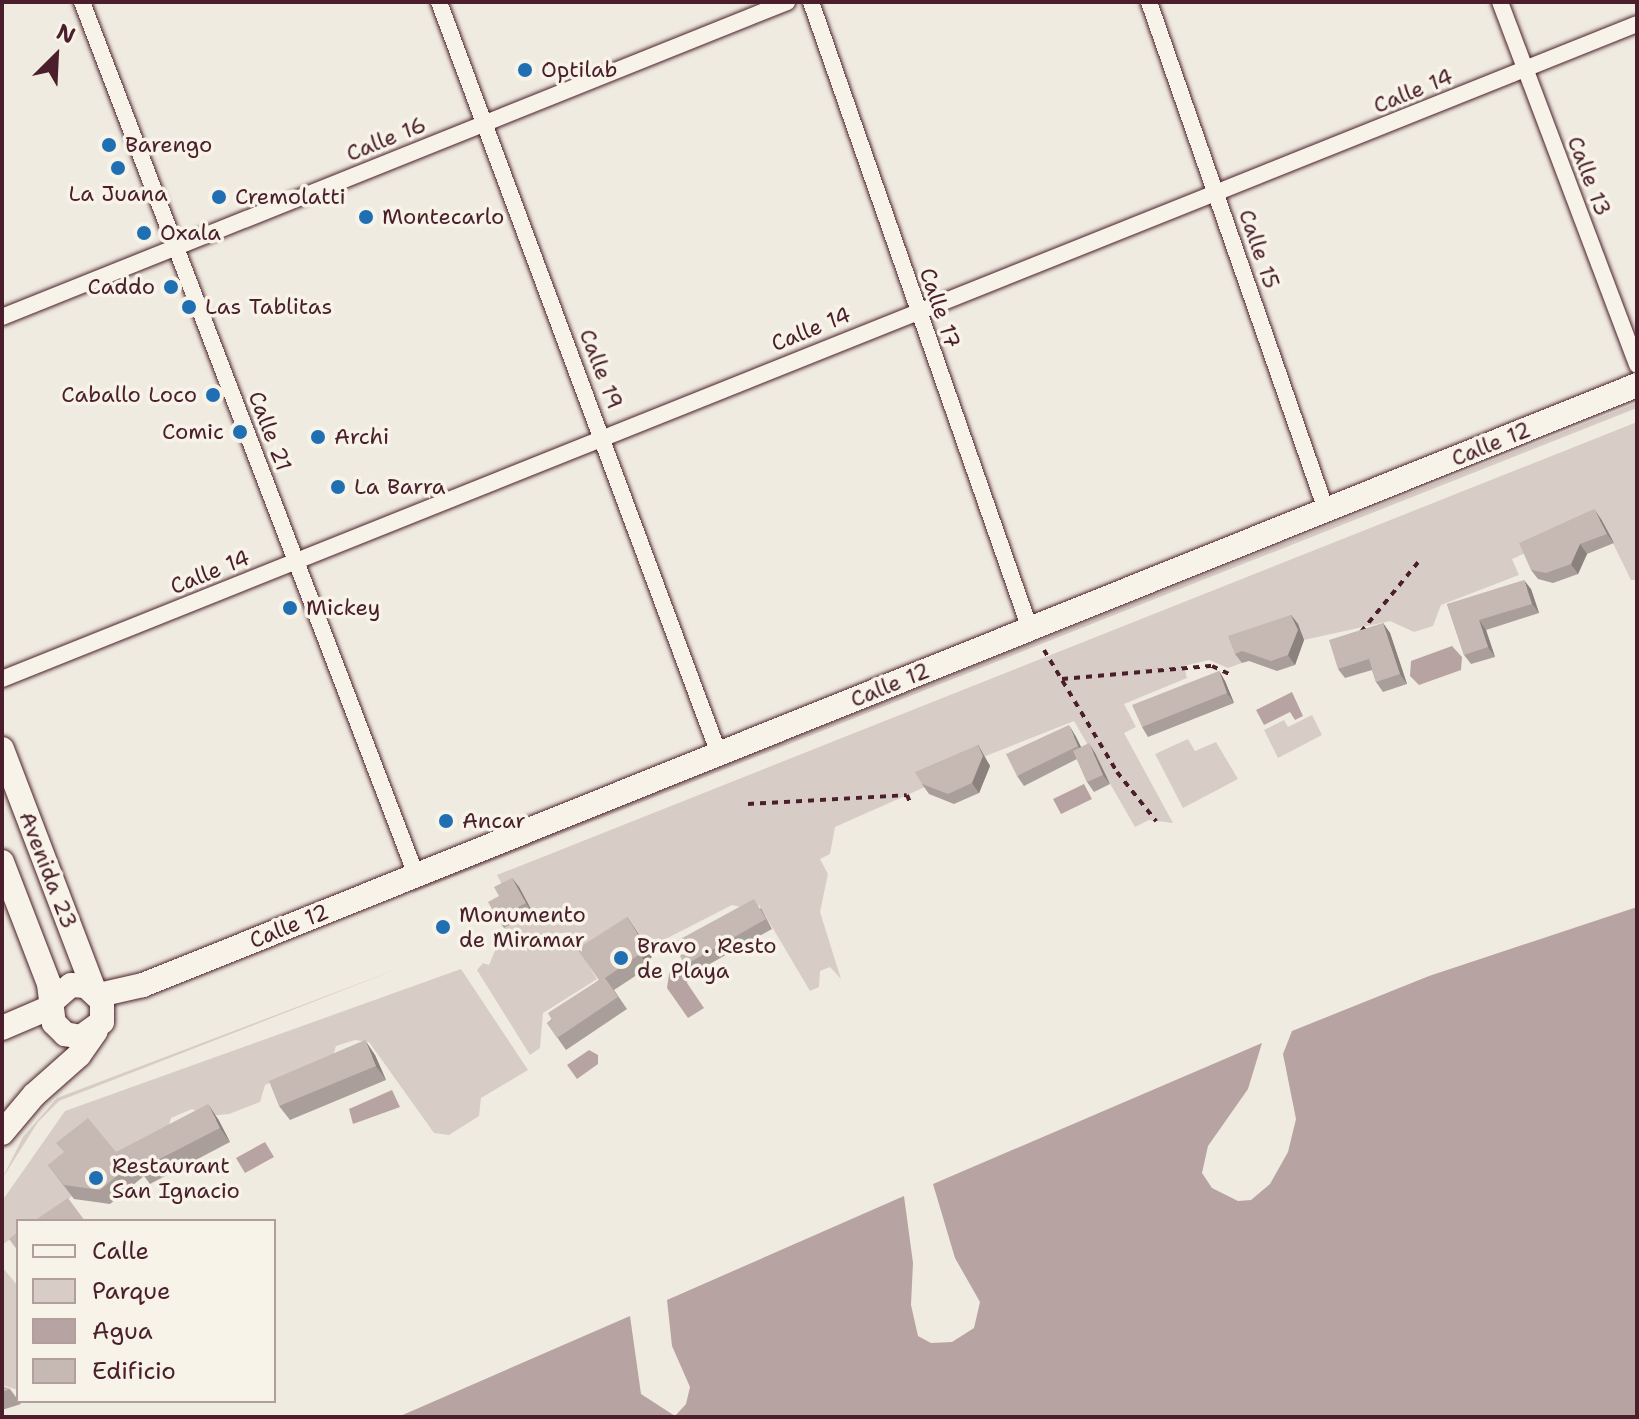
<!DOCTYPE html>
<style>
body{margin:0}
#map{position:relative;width:1639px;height:1419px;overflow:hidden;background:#f0ebe0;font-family:"Shantell Sans",sans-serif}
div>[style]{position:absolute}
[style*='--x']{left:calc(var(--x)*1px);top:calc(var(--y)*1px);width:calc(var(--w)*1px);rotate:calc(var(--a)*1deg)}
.green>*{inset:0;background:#d8cdc6}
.water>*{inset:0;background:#b7a4a2}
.path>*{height:4px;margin-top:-2px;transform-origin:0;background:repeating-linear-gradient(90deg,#4a1f2b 0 6px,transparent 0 12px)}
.roads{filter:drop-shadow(0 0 2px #4a1f2b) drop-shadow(0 0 2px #4a1f2b)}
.minor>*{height:16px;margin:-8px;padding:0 8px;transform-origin:8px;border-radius:8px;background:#f7f3e8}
.secondary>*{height:24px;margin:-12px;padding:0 12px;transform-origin:12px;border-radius:12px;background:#f7f3e8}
.wall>*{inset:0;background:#aa9e9a}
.shaded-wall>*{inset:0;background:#8b817d}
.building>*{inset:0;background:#c6b8b3}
.dots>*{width:22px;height:22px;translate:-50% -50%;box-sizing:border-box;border:4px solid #f7f3e8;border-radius:50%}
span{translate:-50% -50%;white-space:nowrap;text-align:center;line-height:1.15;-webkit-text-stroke:7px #f7f3e8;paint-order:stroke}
.poi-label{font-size:22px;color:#4a1f2b}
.left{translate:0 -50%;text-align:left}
.right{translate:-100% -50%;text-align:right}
.street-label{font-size:22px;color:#4a1f2b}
.frame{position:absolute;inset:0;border:4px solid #4a1f2b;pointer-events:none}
.legend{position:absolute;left:16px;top:1219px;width:260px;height:184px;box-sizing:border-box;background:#f7f3e8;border:2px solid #b29e9c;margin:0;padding:10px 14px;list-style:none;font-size:24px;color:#4a1f2b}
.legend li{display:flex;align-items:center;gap:16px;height:40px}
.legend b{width:40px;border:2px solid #b29e9c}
.north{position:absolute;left:16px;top:16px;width:80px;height:80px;-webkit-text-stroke:6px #f7f3e8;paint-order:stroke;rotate:24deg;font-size:22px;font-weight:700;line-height:32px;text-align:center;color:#4a1f2b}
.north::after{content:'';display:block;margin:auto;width:28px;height:36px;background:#4a1f2b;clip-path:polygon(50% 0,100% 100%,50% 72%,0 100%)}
</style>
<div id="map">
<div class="green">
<div style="clip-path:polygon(1637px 403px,1637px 408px,491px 862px,413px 893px,412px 889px)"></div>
<div style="clip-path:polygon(1637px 422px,1637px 580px,1631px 580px,1601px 519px,1512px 559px,1519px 575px,1441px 605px,1433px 626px,1414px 632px,1390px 621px,1304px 640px,1297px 625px,1235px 646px,1242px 663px,1228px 668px,1209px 660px,1184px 666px,1187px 678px,1124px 704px,1136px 727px,1124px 733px,1173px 823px,1149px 820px,1135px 827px,1074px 721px,923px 781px,925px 787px,835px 827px,830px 854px,820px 859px,828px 874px,820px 912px,841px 979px,830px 967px,820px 971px,819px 987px,810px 991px,759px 905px,749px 909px,732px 905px,648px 948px,635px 929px,586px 961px,597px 979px,543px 1013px,540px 1048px,530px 1055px,477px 970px,483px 963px,489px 965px,496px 948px,503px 950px,504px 928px,533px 913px,507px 894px,497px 875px)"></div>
<div style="clip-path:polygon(1312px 715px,1322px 735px,1278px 758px,1264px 730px,1284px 720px,1288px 727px)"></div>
<div style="clip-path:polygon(1188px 739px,1195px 751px,1216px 742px,1238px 779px,1183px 808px,1155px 754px)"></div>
<div style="clip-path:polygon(405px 966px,59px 1101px,38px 1122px,2px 1179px,23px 1137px,57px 1098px)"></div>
<div style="clip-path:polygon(461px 969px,528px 1070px,481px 1098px,479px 1116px,449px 1135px,434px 1133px,369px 1042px,355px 1040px,336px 1046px,333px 1056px,265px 1085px,260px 1102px,229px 1114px,208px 1116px,192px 1109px,171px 1118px,168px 1128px,37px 1221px,18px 1221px,18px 1234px,2px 1245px,2px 1201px,65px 1111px)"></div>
<div style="clip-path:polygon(2px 1267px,18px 1286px,18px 1390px,2px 1385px)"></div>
</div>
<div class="water">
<div style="clip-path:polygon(1452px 646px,1462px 657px,1461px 670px,1419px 685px,1410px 676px,1411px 661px)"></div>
<div style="clip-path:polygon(1292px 692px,1303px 716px,1295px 720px,1290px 712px,1264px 725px,1256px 710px)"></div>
<div style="clip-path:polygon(1084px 784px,1092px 799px,1061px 814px,1053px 799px)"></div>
<div style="clip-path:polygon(1637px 907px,1637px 1417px,398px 1417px,630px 1316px,641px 1394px,675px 1416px,686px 1404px,690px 1387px,672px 1346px,667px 1300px,904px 1196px,913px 1263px,911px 1305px,918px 1336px,931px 1343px,952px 1342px,974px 1328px,980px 1302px,955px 1258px,933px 1184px,1262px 1043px,1248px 1089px,1208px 1146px,1202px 1173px,1212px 1188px,1238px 1201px,1251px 1200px,1270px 1184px,1288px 1152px,1296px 1119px,1283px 1054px,1292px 1031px,1429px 976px)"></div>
<div style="clip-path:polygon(683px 961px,690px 972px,687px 983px,704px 1008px,688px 1018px,667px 988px,670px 968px)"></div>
<div style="clip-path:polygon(589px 1050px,598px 1055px,598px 1064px,577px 1079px,567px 1065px)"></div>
<div style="clip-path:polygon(392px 1090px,400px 1107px,353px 1124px,349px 1109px)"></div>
<div style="clip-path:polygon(265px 1142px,274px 1157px,245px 1173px,236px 1158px)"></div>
</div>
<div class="path">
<div style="--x:1361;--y:632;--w:93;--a:-50.7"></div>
<div style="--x:1044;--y:650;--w:142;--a:59.1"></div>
<div style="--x:1117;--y:772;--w:63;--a:51.5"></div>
<div style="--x:1062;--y:679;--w:151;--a:-5"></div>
<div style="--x:1212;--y:666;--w:19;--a:25"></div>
<div style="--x:748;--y:804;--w:159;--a:-3.2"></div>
<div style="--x:907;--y:795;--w:11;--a:68"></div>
</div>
<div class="roads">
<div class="minor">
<div style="--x:82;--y:2;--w:935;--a:69.06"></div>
<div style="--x:439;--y:2;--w:802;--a:69.58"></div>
<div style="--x:811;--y:2;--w:664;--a:70.75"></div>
<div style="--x:1149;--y:2;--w:538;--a:70.79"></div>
<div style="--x:1500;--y:2;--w:388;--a:69.3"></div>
<div style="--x:2;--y:317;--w:846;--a:-21.86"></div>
<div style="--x:2;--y:679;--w:1761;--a:-21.83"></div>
</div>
<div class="secondary">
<div style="--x:2;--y:749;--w:258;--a:69.1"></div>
<div style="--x:2;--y:862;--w:131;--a:68.9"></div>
<div style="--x:49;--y:984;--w:39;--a:83"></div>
<div style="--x:54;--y:1023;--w:16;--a:45"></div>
<div style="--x:65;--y:1034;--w:16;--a:11"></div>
<div style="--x:81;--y:1037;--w:26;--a:-36"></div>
<div style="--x:102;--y:1022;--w:21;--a:-90"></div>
<div style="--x:102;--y:1001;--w:22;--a:-137"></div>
<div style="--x:86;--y:986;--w:15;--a:-176"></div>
<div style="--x:71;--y:985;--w:23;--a:139"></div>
<div style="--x:99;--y:995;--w:45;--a:-12.8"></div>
<div style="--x:143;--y:985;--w:1610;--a:-21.88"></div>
<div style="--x:2;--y:1028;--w:53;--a:-23.2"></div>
<div style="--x:2;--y:1133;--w:50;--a:-49.9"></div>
<div style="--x:34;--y:1095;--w:60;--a:-41.6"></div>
<div style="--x:79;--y:1055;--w:29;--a:-55"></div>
</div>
</div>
<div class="wall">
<div style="clip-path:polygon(1601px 519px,1614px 543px,1587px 554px,1578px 574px,1553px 583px,1538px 579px,1531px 570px)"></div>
<div style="clip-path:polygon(1531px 589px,1539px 613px,1486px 630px,1495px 657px,1471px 664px,1464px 655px,1447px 604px)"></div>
<div style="clip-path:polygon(1291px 615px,1298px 624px,1304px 640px,1295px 665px,1277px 671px,1249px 661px,1242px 663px,1235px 654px)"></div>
<div style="clip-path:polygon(1383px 623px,1390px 633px,1407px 684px,1383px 692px,1376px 682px,1372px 670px,1345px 678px,1338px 669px)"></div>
<div style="clip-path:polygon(1219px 671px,1225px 681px,1234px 703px,1148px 737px,1142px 727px)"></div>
<div style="clip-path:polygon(1075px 735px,1081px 747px,1095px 753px,1110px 784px,1094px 792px,1087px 782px,1077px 759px,1024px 786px,1017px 776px)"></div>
<div style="clip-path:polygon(978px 745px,990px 766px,979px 793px,954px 804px,929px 794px,922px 784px)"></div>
<div style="clip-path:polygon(512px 878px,519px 887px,533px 913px,504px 928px,497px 918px,499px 896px)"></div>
<div style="clip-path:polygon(761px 908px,772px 929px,692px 974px,685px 965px)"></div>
<div style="clip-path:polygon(627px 917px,652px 954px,649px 967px,614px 990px,627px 1009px,566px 1050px,547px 1023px,599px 980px)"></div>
<div style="clip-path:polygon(375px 1055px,386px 1080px,290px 1120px,279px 1106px)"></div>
<div style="clip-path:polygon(218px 1119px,230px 1142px,150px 1184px,144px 1176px,110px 1204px,74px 1199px,48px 1165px,116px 1152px)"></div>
<div style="clip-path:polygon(2px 1386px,10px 1389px,21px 1404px,2px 1410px)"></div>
</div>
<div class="shaded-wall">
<div style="clip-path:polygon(1594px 509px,1601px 519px,1614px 543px,1607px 534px)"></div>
<div style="clip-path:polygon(1580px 544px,1587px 554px,1578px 574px,1571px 564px)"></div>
<div style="clip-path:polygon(1524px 580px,1531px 589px,1539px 613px,1532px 604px)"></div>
<div style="clip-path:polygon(1291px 615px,1298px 624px,1304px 640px,1295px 665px,1288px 655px)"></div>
<div style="clip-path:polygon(1479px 620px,1486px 630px,1495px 657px,1488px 647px)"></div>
<div style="clip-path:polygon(1383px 623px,1390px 633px,1407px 684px,1400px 674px)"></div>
<div style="clip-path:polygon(1219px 671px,1225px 681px,1234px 703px,1227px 693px)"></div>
<div style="clip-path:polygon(1069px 725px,1075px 735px,1085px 755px,1078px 746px)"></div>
<div style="clip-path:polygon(1089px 743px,1095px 753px,1110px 784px,1103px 775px)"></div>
<div style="clip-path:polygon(978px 745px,990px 766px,979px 793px,972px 783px)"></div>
<div style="clip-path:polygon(512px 878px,519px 887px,533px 913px,526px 903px)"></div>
<div style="clip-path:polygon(627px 917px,652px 954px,649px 967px,640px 954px)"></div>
<div style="clip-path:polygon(365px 1040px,375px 1055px,386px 1080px,376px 1066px)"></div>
<div style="clip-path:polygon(208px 1104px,218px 1119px,230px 1142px,220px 1128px)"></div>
</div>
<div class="building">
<div style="clip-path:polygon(1594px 509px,1607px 534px,1580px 544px,1571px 564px,1546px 573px,1531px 570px,1519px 543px)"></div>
<div style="clip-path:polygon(1524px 580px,1532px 604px,1479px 620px,1488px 647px,1464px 655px,1447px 604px)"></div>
<div style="clip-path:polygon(1291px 615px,1298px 630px,1288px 655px,1271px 661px,1242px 651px,1235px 654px,1228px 636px)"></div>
<div style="clip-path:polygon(1383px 623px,1400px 674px,1376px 682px,1369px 659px,1338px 669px,1329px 640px)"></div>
<div style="clip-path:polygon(1219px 671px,1227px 693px,1142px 727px,1132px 705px)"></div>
<div style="clip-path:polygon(1069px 725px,1078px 746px,1017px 776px,1006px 754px)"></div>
<div style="clip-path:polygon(1089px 743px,1103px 775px,1087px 782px,1073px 751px)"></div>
<div style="clip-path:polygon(978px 745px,983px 756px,972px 783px,948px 794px,922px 784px,915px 772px)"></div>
<div style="clip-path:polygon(512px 878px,526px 903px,497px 918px,488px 902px,499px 896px,494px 887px)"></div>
<div style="clip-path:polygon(754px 899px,766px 919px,685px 965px,673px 943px)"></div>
<div style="clip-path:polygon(627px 917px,643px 942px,640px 954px,605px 978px,618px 997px,557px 1038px,547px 1023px,552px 1020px,548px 1013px,599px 980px,577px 949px)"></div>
<div style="clip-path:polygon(365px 1040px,376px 1066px,279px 1106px,269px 1081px)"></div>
<div style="clip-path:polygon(208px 1104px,220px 1128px,140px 1169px,135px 1161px,100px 1190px,64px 1185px,48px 1165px,64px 1152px,56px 1143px,88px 1118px,116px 1152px)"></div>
<div style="clip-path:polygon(68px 1198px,85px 1221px,34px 1221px)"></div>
<div style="clip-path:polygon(18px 1232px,18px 1251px,9px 1239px)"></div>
<div style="clip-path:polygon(2px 1386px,10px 1389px,2px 1392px)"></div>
</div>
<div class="dots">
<div style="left:525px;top:70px;background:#1f6fb2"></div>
<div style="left:109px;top:145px;background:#1f6fb2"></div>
<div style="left:118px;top:168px;background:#1f6fb2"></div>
<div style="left:219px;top:197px;background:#1f6fb2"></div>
<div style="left:366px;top:217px;background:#1f6fb2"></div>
<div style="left:144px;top:233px;background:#1f6fb2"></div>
<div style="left:171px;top:287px;background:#1f6fb2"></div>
<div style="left:189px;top:307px;background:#1f6fb2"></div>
<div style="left:213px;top:395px;background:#1f6fb2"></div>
<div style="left:240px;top:432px;background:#1f6fb2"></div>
<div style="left:318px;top:437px;background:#1f6fb2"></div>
<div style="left:338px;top:487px;background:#1f6fb2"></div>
<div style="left:290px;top:608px;background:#1f6fb2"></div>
<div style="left:446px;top:821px;background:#1f6fb2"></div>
<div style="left:443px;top:927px;background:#1f6fb2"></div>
<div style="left:621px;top:958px;background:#1f6fb2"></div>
<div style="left:96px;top:1178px;background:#1f6fb2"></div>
</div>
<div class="poi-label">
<span class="left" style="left:541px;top:70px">Optilab</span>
<span class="left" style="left:125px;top:145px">Barengo</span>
<span style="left:118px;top:194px">La Juana</span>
<span class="left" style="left:235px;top:197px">Cremolatti</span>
<span class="left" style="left:382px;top:217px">Montecarlo</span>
<span class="left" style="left:160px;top:233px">Oxala</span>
<span class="right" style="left:155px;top:287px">Caddo</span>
<span class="left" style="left:205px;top:307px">Las Tablitas</span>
<span class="right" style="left:197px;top:395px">Caballo Loco</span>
<span class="right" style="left:224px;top:432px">Comic</span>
<span class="left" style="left:334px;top:437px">Archi</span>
<span class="left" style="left:354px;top:487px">La Barra</span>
<span class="left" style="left:306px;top:608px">Mickey</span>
<span class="left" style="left:462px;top:821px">Ancar</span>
<span class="left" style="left:459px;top:927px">Monumento<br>de Miramar</span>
<span class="left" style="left:637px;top:958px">Bravo . Resto<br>de Playa</span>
<span class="left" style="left:112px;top:1178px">Restaurant<br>San Ignacio</span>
</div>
<div class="street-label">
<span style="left:1413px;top:91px;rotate:-22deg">Calle 14</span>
<span style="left:386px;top:139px;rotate:-22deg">Calle 16</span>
<span style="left:1589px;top:176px;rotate:69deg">Calle 13</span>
<span style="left:1259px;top:249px;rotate:71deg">Calle 15</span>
<span style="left:940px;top:308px;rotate:71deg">Calle 17</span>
<span style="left:811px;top:329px;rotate:-22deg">Calle 14</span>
<span style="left:601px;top:369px;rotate:69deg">Calle 19</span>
<span style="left:270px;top:431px;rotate:69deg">Calle 21</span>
<span style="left:1491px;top:444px;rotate:-22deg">Calle 12</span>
<span style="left:210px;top:572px;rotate:-22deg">Calle 14</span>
<span style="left:890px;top:685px;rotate:-22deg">Calle 12</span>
<span style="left:48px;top:870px;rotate:69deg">Avenida 23</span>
<span style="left:289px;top:926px;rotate:-22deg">Calle 12</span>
</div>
<div class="frame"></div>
<ul class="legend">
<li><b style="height:10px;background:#f7f3e8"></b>Calle</li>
<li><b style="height:22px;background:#d8cdc6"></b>Parque</li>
<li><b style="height:22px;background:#b7a4a2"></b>Agua</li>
<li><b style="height:22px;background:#c6b8b3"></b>Edificio</li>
</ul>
<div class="north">N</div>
</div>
